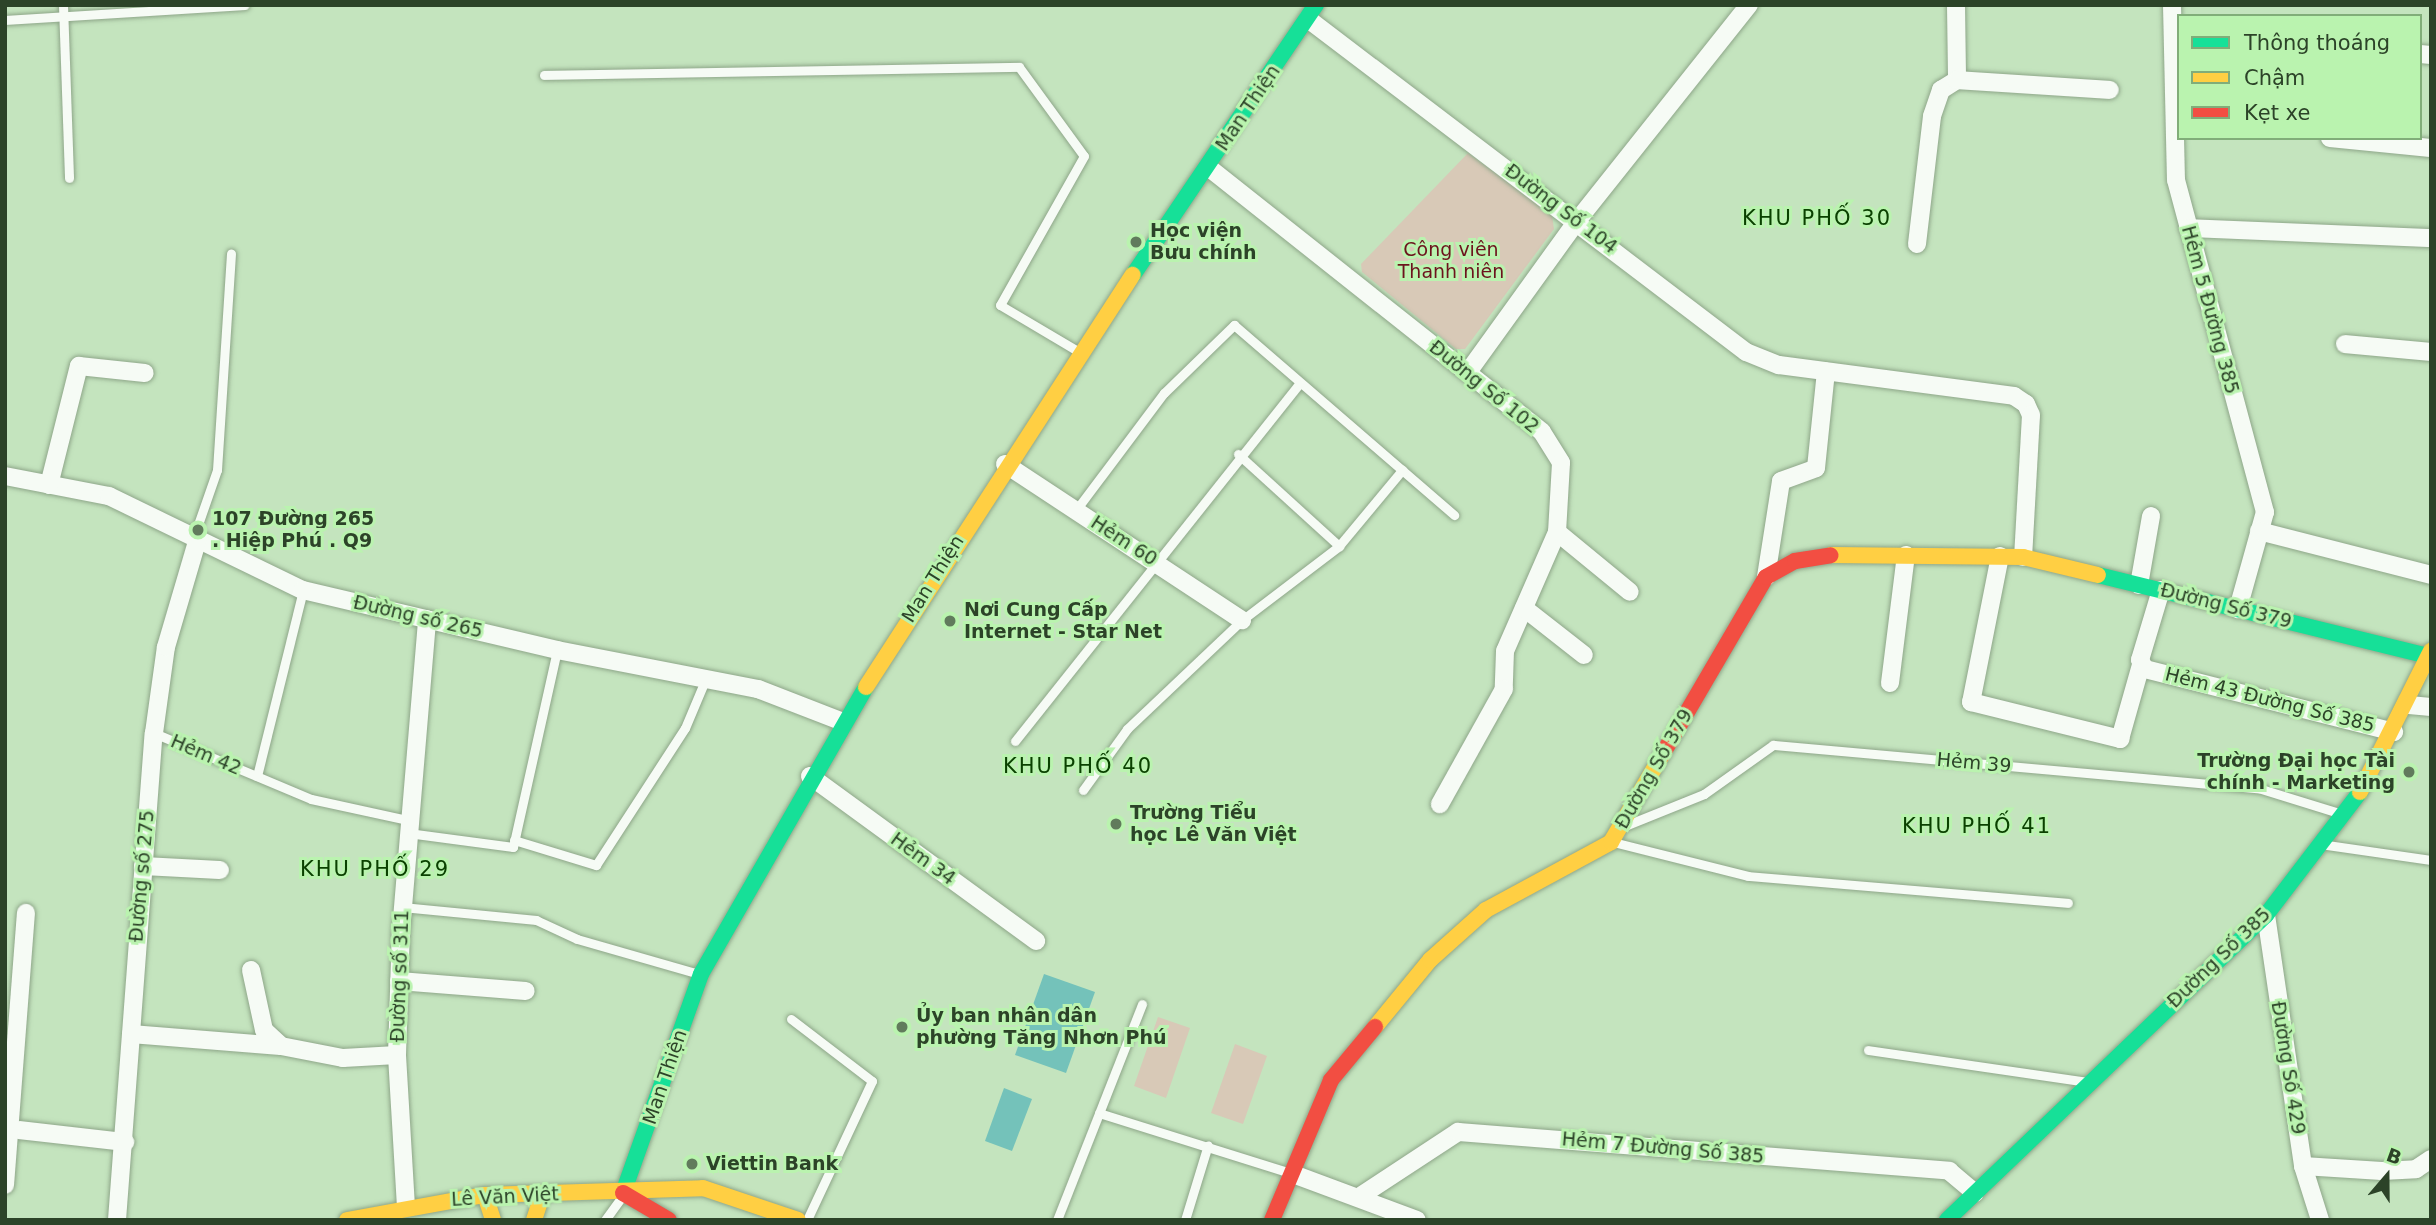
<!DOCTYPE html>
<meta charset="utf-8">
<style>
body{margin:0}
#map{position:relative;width:2436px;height:1225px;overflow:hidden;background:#c4e4be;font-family:"DejaVu Sans",sans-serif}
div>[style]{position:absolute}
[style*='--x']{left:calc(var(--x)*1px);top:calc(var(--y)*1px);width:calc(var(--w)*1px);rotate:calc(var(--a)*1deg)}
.green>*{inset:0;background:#d8c9b7}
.water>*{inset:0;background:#74c2ba}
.roads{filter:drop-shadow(0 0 2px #8ea689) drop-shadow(0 0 2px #8ea689)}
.lane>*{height:9px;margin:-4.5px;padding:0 4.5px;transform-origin:4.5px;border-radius:4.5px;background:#f6fbf5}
.street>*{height:18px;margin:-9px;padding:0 9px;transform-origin:9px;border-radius:9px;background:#f6fbf5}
.fast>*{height:16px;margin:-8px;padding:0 8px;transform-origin:8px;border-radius:8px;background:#16e098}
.slow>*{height:16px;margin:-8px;padding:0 8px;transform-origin:8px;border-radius:8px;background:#ffcf43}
.jam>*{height:16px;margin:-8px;padding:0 8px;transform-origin:8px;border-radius:8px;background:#f24e42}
.dots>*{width:19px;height:19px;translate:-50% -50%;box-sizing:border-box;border:4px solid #baf3af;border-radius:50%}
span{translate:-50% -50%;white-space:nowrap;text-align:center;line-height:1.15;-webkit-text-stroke:6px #baf3af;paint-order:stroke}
.street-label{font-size:19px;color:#2c4328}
.poi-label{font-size:19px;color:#2c4328;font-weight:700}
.left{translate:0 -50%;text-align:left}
.right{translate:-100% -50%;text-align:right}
.park-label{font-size:19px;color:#6c131d}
.neighbourhood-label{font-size:21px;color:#0a4100;letter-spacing:2px}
.frame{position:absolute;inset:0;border:7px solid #2c4328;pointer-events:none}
.legend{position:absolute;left:2177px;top:14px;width:245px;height:126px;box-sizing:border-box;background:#baf3af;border:2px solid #81ad79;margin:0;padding:9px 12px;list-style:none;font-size:21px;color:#2c4328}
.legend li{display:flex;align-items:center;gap:14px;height:35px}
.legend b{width:35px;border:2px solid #81ad79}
.north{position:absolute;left:2352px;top:1141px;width:70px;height:70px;-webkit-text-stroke:5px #baf3af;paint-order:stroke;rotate:20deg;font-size:19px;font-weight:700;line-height:28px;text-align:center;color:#2c4328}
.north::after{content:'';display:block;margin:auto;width:24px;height:32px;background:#2c4328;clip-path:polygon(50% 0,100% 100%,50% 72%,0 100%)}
</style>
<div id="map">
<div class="green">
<div style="clip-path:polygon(1468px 153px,1552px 215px,1554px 229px,1465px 349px,1456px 349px,1362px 272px,1361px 264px)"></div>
<div style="clip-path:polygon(1158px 1017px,1190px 1028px,1166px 1098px,1134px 1086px)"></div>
<div style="clip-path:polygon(1235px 1044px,1267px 1056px,1243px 1124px,1211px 1113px)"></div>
</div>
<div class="water">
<div style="clip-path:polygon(1044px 974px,1095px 992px,1066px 1073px,1015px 1055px)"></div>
<div style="clip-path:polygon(1004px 1088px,1032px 1099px,1012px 1151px,985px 1141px)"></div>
</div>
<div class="roads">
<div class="lane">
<div style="--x:63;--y:5;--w:173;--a:88"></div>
<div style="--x:5;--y:20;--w:240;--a:-3.6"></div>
<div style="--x:544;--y:75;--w:475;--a:-1"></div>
<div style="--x:1019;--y:67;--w:110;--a:53.9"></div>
<div style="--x:1084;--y:156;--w:171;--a:119.4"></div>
<div style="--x:1000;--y:305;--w:92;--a:30.7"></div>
<div style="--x:1238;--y:454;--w:137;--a:42.3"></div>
<div style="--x:1076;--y:510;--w:146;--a:-53.1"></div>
<div style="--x:1164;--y:393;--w:98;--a:-44.2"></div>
<div style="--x:1234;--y:325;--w:291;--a:40.8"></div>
<div style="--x:194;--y:536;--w:70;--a:-70.8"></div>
<div style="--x:217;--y:470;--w:217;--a:-86.3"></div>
<div style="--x:154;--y:733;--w:170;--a:22.8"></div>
<div style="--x:311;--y:799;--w:98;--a:12.3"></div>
<div style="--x:1015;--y:741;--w:456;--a:-51.5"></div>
<div style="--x:257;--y:776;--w:192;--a:-76.1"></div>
<div style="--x:1083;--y:790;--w:75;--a:-54.2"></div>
<div style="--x:1127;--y:729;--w:158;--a:-43.5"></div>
<div style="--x:1242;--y:620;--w:122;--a:-37.3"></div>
<div style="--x:1339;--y:546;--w:99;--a:-50.3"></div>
<div style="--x:1627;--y:825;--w:83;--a:-21.9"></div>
<div style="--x:1704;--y:794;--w:85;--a:-35.4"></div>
<div style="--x:1773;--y:745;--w:487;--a:5.1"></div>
<div style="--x:2258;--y:788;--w:91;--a:17.2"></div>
<div style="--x:408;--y:833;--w:106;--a:7.6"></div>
<div style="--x:513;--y:847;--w:202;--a:-77.4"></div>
<div style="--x:514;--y:840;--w:86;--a:17"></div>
<div style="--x:596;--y:865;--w:163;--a:-57"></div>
<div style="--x:685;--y:728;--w:54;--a:-67.2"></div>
<div style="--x:1613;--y:842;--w:139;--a:14.1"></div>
<div style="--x:1748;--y:876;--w:321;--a:4.8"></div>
<div style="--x:2327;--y:845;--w:105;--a:8.2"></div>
<div style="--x:402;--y:907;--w:135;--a:5.5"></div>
<div style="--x:536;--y:920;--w:45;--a:24.9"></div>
<div style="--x:577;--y:939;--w:127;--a:16"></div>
<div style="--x:791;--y:1019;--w:102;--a:37.4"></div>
<div style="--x:872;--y:1081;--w:153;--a:115.1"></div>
<div style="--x:1868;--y:1050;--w:221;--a:8.3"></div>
<div style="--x:1099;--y:1113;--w:201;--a:17.4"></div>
<div style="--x:605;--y:1220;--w:31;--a:-54"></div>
<div style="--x:1057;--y:1220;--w:232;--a:-68.5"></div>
<div style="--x:1185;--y:1220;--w:78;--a:-73"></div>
</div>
<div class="street">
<div style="--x:1956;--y:5;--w:75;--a:89.2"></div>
<div style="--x:2172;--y:5;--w:175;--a:88.7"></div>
<div style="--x:2176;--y:180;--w:344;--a:75"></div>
<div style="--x:2265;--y:512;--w:101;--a:105.6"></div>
<div style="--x:1308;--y:19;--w:550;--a:37.24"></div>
<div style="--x:1746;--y:352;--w:35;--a:22"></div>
<div style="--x:1779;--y:365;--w:237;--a:7.5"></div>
<div style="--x:2014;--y:396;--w:14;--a:34"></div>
<div style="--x:2026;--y:404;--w:12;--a:66"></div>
<div style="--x:2031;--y:415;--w:142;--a:93.2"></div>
<div style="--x:2420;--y:54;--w:11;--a:5"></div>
<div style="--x:2330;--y:138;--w:101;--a:5.7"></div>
<div style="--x:1208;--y:167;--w:426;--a:38.4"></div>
<div style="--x:1542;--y:432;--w:36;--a:58"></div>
<div style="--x:1561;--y:463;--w:69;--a:93.3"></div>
<div style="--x:1557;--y:532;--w:130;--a:113.6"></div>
<div style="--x:1505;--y:651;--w:38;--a:92"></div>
<div style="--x:1504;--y:689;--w:132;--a:119.1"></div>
<div style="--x:2188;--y:228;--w:243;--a:2.4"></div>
<div style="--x:1917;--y:244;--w:129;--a:-83.3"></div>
<div style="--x:1932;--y:116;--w:28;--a:-71"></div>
<div style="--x:1941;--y:90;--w:19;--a:-32"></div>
<div style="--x:1957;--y:80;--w:153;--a:3.7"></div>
<div style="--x:2345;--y:344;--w:86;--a:5.3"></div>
<div style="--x:1468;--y:372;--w:186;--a:-54.2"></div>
<div style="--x:1577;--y:221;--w:276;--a:-51.5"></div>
<div style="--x:1005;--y:464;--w:284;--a:33.4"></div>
<div style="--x:5;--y:476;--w:106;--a:10.9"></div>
<div style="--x:109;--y:496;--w:216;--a:25.9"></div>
<div style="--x:303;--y:590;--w:261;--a:13.3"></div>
<div style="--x:557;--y:650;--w:205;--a:11"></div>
<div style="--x:758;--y:689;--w:91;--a:21.2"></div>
<div style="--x:49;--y:485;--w:123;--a:-75.9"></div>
<div style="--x:79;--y:366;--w:66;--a:6.1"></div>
<div style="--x:2259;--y:531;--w:178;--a:14.3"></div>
<div style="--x:1557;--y:532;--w:94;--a:39.4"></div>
<div style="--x:2000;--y:556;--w:149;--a:101.2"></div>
<div style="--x:1971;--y:702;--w:154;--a:13.9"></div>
<div style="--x:2120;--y:739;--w:77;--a:-74.2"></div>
<div style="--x:1766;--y:577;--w:97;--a:-81.1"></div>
<div style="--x:1781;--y:481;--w:37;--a:-20"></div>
<div style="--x:1816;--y:468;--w:97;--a:-84.1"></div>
<div style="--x:2139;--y:585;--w:70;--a:-80.1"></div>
<div style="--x:2161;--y:590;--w:73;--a:106.7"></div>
<div style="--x:2140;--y:660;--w:10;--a:61"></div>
<div style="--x:2145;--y:669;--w:257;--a:14.2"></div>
<div style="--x:1524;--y:608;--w:76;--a:38.1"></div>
<div style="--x:1890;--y:683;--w:129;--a:-82.9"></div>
<div style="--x:2409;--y:705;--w:22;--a:5"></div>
<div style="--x:810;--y:776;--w:280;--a:36.1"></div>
<div style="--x:143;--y:866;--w:77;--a:3"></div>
<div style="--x:2266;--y:915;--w:254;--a:81.6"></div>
<div style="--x:2303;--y:1166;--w:57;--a:72.5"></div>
<div style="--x:251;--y:970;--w:61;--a:77.8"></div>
<div style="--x:264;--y:1030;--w:23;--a:43"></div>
<div style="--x:281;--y:1046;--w:63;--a:11"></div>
<div style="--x:343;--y:1058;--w:54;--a:-3.2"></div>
<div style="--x:399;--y:981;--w:127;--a:4.5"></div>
<div style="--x:131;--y:1034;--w:150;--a:4.6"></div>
<div style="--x:19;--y:1130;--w:107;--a:6.5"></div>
<div style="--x:2303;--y:1166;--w:79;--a:3.6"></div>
<div style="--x:2382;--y:1171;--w:34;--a:-3"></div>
<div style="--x:2416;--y:1169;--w:18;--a:-34"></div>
<div style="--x:1293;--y:1174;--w:132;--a:20.4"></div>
<div style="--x:5;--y:1185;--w:273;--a:-85.6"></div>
<div style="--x:1362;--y:1195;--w:115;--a:-33.3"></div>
<div style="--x:1458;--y:1132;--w:493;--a:4.5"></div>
<div style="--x:1949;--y:1171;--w:34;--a:40"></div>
<div style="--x:406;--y:1207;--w:152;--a:-93.4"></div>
<div style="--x:397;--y:1055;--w:124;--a:-88.2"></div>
<div style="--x:401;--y:931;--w:313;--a:-85.2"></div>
<div style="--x:117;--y:1220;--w:488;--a:-85.7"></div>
<div style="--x:154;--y:733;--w:87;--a:-82.1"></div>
<div style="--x:166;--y:647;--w:114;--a:-73.6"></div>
</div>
<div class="fast">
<div style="--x:1133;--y:275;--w:326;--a:-55.9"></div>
<div style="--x:2098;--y:575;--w:341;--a:13.8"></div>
<div style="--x:623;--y:1193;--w:232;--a:-70.4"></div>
<div style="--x:701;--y:974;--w:331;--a:-60.1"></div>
<div style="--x:1947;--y:1220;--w:441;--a:-43.7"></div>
<div style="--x:2266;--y:915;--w:155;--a:-52.6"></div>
</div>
<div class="slow">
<div style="--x:1831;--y:555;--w:192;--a:0.6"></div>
<div style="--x:2023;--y:557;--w:77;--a:13.5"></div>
<div style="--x:866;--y:687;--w:491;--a:-57.1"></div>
<div style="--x:2360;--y:792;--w:158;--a:-63.3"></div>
<div style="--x:1375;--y:1027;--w:87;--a:-50.6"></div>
<div style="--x:1430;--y:960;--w:75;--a:-41.8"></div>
<div style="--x:1486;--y:910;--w:142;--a:-28.5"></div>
<div style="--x:1611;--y:842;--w:101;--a:-59.6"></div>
<div style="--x:485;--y:1195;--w:26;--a:72"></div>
<div style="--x:347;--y:1220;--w:140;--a:-10.3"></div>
<div style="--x:485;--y:1195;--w:218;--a:-1.8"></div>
<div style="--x:703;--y:1188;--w:100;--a:18.6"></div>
<div style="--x:534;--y:1220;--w:26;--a:-72"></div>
</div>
<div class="jam">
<div style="--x:1662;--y:755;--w:206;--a:-59.7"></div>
<div style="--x:1766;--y:577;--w:33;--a:-29"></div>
<div style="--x:1795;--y:561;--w:36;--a:-9"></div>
<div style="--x:623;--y:1193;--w:53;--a:30.4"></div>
<div style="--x:1272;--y:1220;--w:152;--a:-67.1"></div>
<div style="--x:1331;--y:1080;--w:69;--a:-50.3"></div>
</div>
</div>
<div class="dots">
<div style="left:1136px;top:242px;background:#617b5c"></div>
<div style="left:198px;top:530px;background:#617b5c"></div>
<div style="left:950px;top:621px;background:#617b5c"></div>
<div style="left:2409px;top:772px;background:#617b5c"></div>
<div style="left:1116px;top:824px;background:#617b5c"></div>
<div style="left:902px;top:1027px;background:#617b5c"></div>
<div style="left:692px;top:1164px;background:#617b5c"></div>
</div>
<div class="street-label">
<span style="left:1248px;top:108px;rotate:-56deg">Man Thiện</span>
<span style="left:1561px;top:209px;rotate:37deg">Đường Số 104</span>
<span style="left:2210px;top:310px;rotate:75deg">Hẻm 5 Đường 385</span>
<span style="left:1484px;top:387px;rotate:39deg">Đường Số 102</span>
<span style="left:1124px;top:541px;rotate:33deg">Hẻm 60</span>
<span style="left:933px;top:579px;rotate:-58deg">Man Thiện</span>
<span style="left:2226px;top:606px;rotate:14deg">Đường Số 379</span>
<span style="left:418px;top:617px;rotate:13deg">Đường số 265</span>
<span style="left:2270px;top:700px;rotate:14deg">Hẻm 43 Đường Số 385</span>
<span style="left:206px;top:755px;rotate:23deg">Hẻm 42</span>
<span style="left:1974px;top:763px;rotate:5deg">Hẻm 39</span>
<span style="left:1654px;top:769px;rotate:-60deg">Đường Số 379</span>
<span style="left:923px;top:859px;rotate:36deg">Hẻm 34</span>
<span style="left:142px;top:876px;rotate:-85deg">Đường số 275</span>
<span style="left:2219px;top:958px;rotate:-44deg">Đường Số 385</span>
<span style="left:400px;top:976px;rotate:-88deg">Đường số 311</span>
<span style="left:2288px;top:1068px;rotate:81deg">Đường Số 429</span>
<span style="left:665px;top:1077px;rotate:-71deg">Man Thiện</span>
<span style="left:1663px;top:1148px;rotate:5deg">Hẻm 7 Đường Số 385</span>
<span style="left:505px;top:1197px;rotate:-3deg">Lê Văn Việt</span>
</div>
<div class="poi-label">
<span class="left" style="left:1150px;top:242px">Học viện<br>Bưu chính</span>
<span class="left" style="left:212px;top:530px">107 Đường 265<br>. Hiệp Phú . Q9</span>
<span class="left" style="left:964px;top:621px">Nơi Cung Cấp<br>Internet - Star Net</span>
<span class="right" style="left:2395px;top:772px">Trường Đại học Tài<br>chính - Marketing</span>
<span class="left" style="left:1130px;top:824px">Trường Tiểu<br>học Lê Văn Việt</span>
<span class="left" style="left:916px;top:1027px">Ủy ban nhân dân<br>phường Tăng Nhơn Phú</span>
<span class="left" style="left:706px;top:1164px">Viettin Bank</span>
</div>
<div class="park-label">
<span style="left:1451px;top:261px">Công viên<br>Thanh niên</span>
</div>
<div class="neighbourhood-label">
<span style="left:1817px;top:218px">KHU PHỐ 30</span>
<span style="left:1078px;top:766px">KHU PHỐ 40</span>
<span style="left:1977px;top:826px">KHU PHỐ 41</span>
<span style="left:375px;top:869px">KHU PHỐ 29</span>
</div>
<div class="frame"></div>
<ul class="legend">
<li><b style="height:9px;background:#16e098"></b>Thông thoáng</li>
<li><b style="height:9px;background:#ffcf43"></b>Chậm</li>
<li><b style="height:9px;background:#f24e42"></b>Kẹt xe</li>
</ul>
<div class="north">B</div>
</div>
